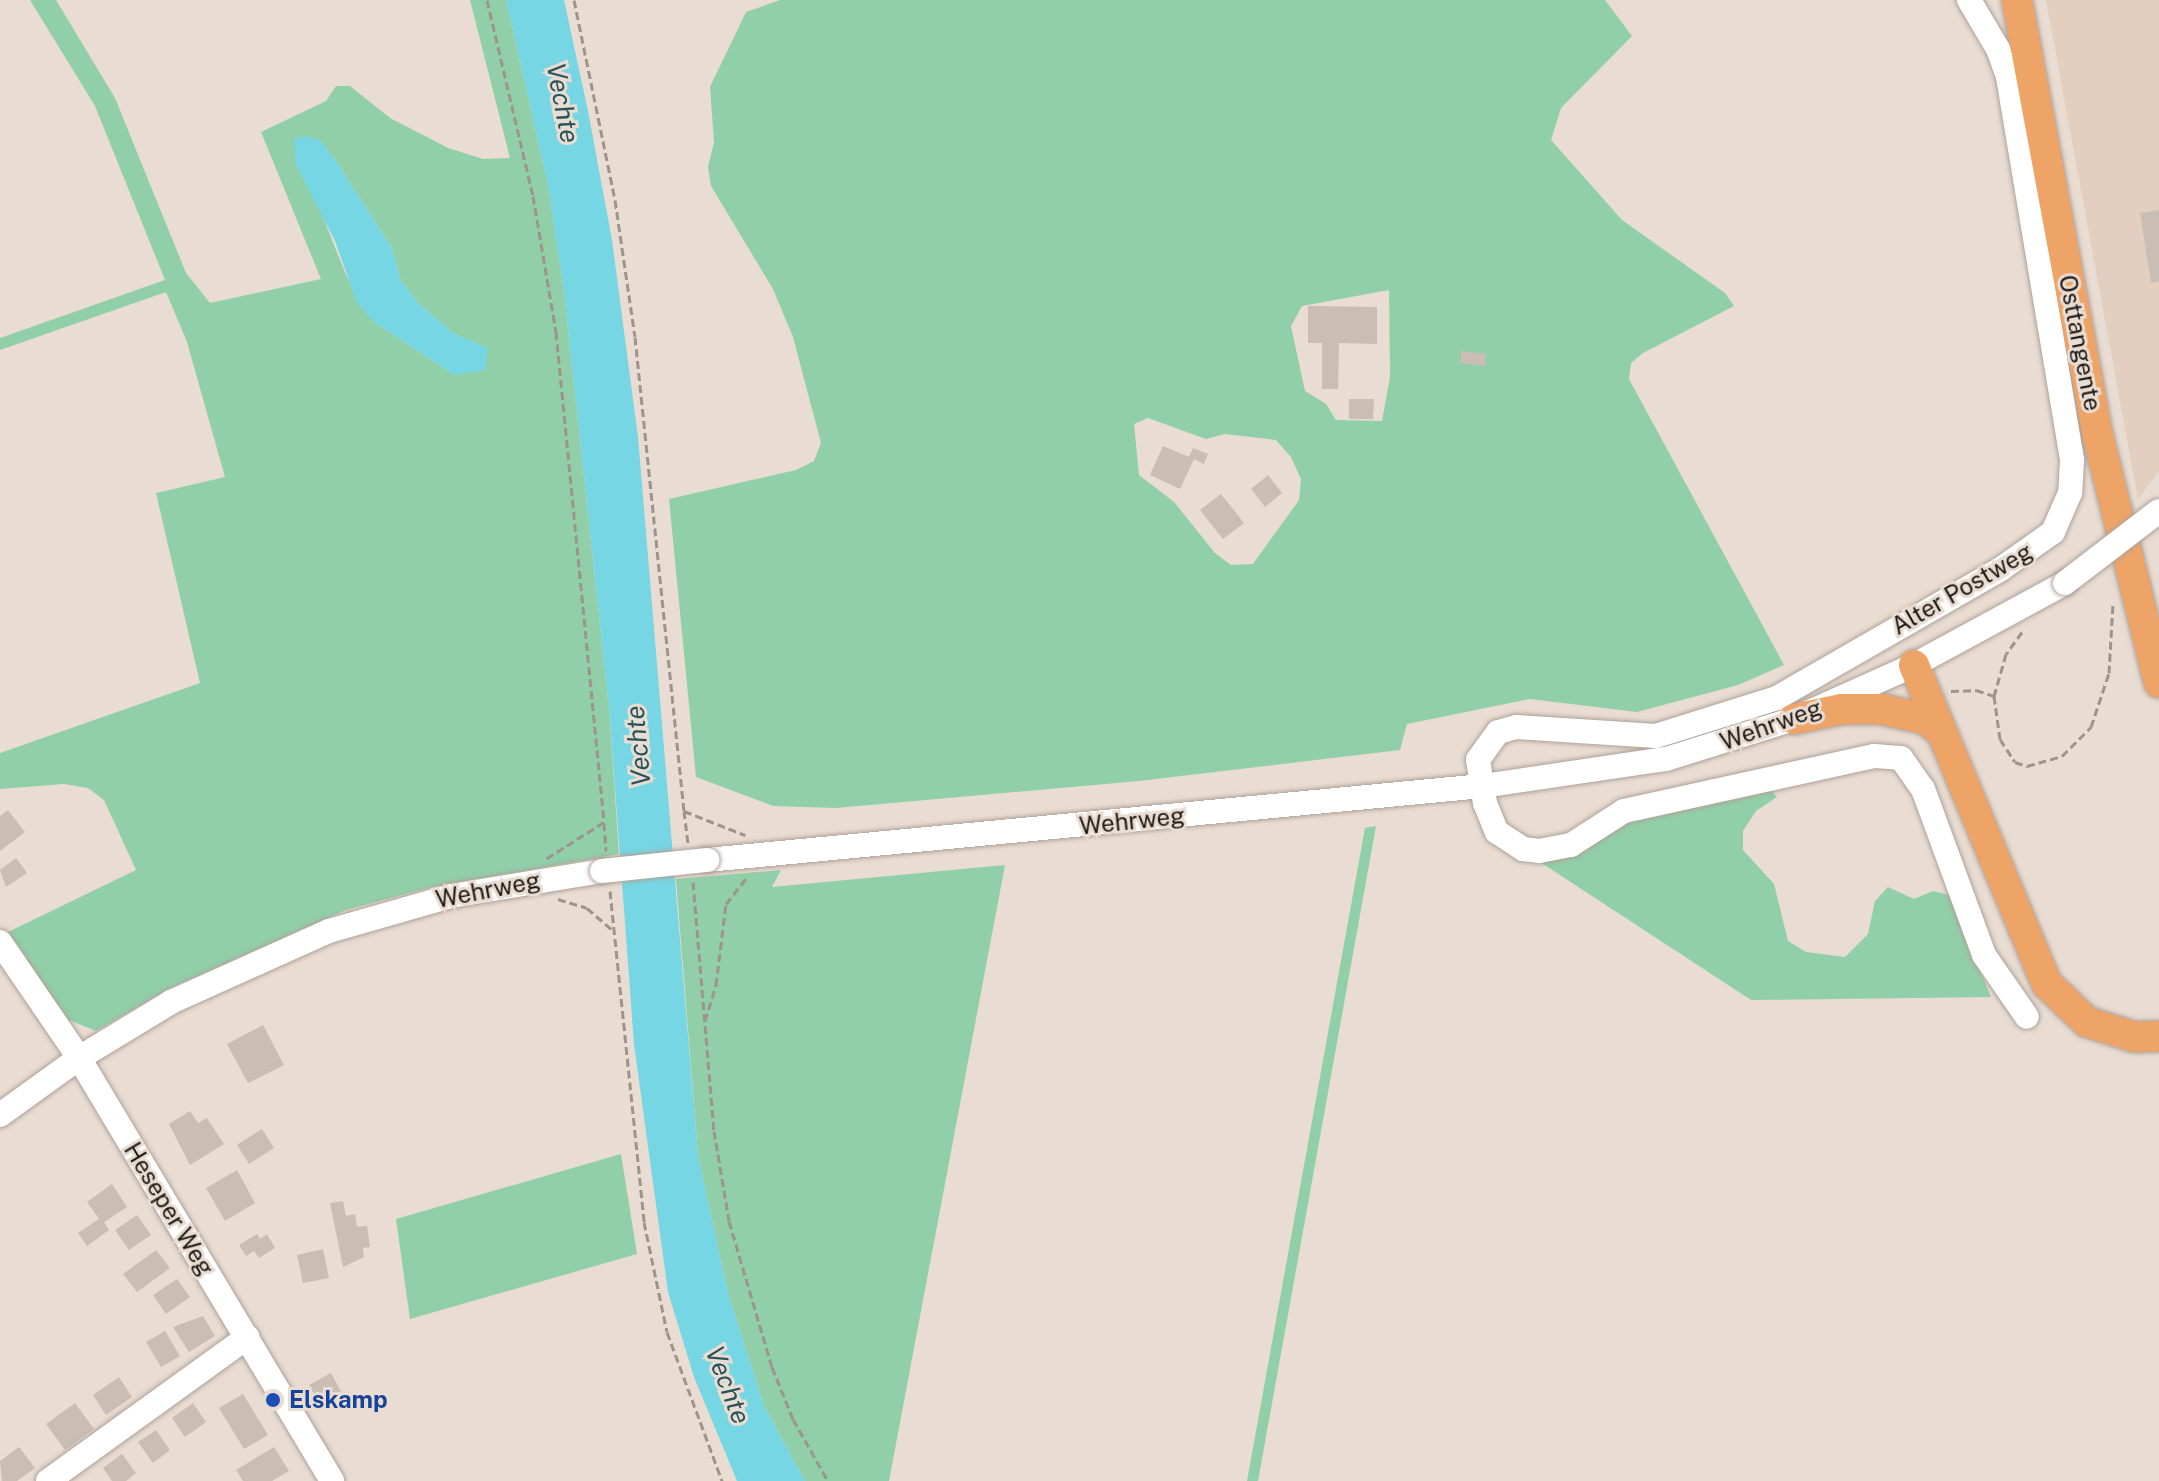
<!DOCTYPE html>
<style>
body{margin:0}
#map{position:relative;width:2159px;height:1481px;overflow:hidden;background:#e9dcd2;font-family:"Public Sans",sans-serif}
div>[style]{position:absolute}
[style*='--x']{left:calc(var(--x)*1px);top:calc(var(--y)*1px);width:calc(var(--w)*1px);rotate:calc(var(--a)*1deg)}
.built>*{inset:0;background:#e2cfc0}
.green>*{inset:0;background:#91cfa8}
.water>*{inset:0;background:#76d6e3}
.building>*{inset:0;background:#cabdb4}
.path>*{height:3px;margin-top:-1.5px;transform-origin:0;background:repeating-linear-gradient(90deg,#9d948c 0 8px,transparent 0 12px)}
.roads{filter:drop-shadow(0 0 2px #aea198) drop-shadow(0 0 2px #aea198)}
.minor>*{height:24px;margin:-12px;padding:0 12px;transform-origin:12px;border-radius:12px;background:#fff}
.major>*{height:30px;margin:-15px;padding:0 15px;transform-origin:15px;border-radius:15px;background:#efa467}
.bridges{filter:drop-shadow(0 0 2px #aea198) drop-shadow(0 0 2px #aea198)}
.minor-bridge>*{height:24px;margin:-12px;padding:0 12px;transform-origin:12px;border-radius:12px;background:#fff}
.dots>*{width:22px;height:22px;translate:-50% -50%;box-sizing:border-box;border:4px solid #e9dcd2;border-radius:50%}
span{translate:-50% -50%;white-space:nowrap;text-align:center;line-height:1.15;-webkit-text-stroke:6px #e9dcd2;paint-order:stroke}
.street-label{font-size:24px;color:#1e1a16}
.transit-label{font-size:24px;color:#164399;font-weight:700}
.left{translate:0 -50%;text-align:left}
.water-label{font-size:26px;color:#275359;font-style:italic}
</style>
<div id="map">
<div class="built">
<div style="clip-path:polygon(2046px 0,2159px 0,2159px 471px,2138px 499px)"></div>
</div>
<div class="green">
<div style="clip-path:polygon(evenodd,30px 0,56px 0,115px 98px,186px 273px,210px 303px,321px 279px,261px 132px,326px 101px,336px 86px,350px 86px,390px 118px,448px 148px,483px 159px,510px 158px,470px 0,506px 0,548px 185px,564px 292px,609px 708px,619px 854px,428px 888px,346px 910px,170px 988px,96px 1031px,69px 1020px,6px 933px,136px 870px,104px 800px,88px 788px,64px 784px,0 789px,0 753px,200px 683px,156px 493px,225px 477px,187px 342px,166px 292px,0 350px,0 338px,165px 280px,95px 106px,30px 0,332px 155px,392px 248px,401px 281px,419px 304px,453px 333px,487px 348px,454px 375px,374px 322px,346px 275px,311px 187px,296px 165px,332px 155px)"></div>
<div style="clip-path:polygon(evenodd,780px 0,1605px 0,1632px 36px,1561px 108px,1551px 140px,1622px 220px,1725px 293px,1734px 306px,1643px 353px,1631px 363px,1629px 379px,1784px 665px,1738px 685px,1637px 712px,1530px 699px,1407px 724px,1400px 750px,1139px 781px,836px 808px,773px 806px,696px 777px,669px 499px,796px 470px,814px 461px,821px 443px,793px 337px,773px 289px,711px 186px,708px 167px,714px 142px,710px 87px,746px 12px,780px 0,1389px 290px,1390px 377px,1382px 421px,1336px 420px,1326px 404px,1305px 391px,1291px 326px,1302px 306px,1389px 290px,780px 0,1148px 418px,1206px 439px,1225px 434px,1276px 440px,1291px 457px,1301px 479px,1299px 500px,1253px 564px,1231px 565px,1215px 553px,1174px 502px,1139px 475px,1134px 424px,1148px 418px)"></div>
<div style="clip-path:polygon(1768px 787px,1777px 797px,1756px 811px,1743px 831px,1743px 850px,1774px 884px,1788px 941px,1806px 952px,1845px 957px,1868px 934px,1875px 901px,1888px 887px,1914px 899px,1933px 891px,1949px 895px,1991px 997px,1751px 1000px,1537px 860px,1625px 817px)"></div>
<div style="clip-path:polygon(1376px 826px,1258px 1481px,1247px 1481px,1365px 828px)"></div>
<div style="clip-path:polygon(1005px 865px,889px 1481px,805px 1481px,764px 1406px,728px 1293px,698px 1155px,676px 879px,781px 870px,772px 887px)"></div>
<div style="clip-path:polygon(621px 1154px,637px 1254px,410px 1319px,396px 1219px)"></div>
</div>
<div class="water">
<div style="clip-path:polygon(506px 0,564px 0,588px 111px,612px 240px,638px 437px,698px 1155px,728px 1293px,764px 1406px,805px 1481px,737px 1481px,694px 1377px,668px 1292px,634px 1044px,609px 708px,564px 292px,548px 185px)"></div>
<div style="clip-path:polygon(305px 136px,320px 140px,332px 155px,392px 248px,401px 281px,419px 304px,453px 333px,488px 348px,485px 370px,454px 375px,374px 322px,357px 303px,335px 241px,296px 165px,294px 139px)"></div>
</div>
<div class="building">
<div style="clip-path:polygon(2159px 210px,2159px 281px,2151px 283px,2140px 213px)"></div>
<div style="clip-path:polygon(1308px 306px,1377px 307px,1377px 344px,1339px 343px,1338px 389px,1322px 389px,1322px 343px,1308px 343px)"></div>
<div style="clip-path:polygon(1461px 351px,1486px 354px,1485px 366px,1460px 363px)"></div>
<div style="clip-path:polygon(1349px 399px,1374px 399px,1373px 419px,1349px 419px)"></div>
<div style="clip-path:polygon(1163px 446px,1189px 457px,1193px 448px,1208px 454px,1204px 464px,1194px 459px,1180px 489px,1150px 475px)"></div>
<div style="clip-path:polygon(1268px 475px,1282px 493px,1265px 507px,1251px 489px)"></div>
<div style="clip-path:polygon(1221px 494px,1244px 523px,1223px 539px,1200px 510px)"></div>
<div style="clip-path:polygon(8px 810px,25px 832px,0 851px,0 816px)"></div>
<div style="clip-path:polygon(16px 858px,27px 873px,6px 887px,0 870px)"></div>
<div style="clip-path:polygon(263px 1025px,284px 1065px,248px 1083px,227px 1044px)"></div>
<div style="clip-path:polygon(190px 1111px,198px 1123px,207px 1118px,224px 1144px,190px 1165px,169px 1124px)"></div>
<div style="clip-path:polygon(262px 1129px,274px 1148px,249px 1164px,237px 1145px)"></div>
<div style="clip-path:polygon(237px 1170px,255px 1203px,225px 1221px,206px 1188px)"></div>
<div style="clip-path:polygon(112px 1184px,127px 1207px,104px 1222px,109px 1230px,87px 1246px,78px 1233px,99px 1219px,87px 1202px)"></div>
<div style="clip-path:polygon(343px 1201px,346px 1216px,355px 1214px,357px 1227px,367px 1226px,370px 1247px,363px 1248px,364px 1257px,343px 1267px,330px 1203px)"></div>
<div style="clip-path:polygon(137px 1215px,151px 1235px,129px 1250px,115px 1230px)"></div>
<div style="clip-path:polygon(257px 1234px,260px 1239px,267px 1234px,275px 1248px,259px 1258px,254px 1251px,246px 1256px,239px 1245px)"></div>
<div style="clip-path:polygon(323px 1249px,329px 1278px,303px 1283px,297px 1255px)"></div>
<div style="clip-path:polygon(156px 1250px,170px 1268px,137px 1292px,123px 1274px)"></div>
<div style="clip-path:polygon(177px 1279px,190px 1297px,166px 1314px,153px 1295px)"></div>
<div style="clip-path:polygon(203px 1316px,215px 1336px,189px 1352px,173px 1327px)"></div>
<div style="clip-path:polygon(165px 1331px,180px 1356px,161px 1367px,146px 1342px)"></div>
<div style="clip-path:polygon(331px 1373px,344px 1397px,323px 1409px,309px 1385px)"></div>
<div style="clip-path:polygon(119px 1377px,132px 1397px,106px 1415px,93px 1395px)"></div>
<div style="clip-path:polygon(243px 1394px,268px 1435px,244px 1449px,219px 1408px)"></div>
<div style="clip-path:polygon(75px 1403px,94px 1429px,65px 1450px,46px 1424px)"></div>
<div style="clip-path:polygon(193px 1403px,206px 1422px,185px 1437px,172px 1418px)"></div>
<div style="clip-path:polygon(156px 1430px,170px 1450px,153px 1463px,138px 1442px)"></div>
<div style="clip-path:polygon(19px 1447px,35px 1468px,17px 1481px,2px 1481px,0 1461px)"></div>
<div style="clip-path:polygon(274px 1447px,289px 1471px,272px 1481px,243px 1481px,236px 1470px)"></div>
<div style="clip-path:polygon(122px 1454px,136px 1473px,126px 1481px,112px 1481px,103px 1468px)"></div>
</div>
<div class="path">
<div style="--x:487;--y:0;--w:201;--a:76.8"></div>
<div style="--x:533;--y:196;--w:138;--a:80.4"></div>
<div style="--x:556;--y:332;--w:492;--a:84.4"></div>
<div style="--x:604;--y:822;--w:69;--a:147.5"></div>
<div style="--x:574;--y:0;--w:204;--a:78.4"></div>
<div style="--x:615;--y:200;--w:138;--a:81.7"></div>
<div style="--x:635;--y:337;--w:477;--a:84.1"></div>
<div style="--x:684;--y:811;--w:66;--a:21.5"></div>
<div style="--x:2022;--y:632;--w:27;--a:126"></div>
<div style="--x:2006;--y:654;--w:44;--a:105.9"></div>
<div style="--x:1994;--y:696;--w:43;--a:82.1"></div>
<div style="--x:2000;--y:739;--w:27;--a:57"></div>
<div style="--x:2015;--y:762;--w:13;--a:18"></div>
<div style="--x:2027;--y:766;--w:36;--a:-16"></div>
<div style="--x:2062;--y:756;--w:41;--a:-45"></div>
<div style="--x:2091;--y:727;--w:57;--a:-71.6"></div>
<div style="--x:2109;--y:673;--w:70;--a:-86.7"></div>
<div style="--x:1951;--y:691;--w:25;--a:-2"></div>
<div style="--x:1976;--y:690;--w:19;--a:18"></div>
<div style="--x:684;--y:811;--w:32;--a:83"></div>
<div style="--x:604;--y:823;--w:28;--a:86"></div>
<div style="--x:693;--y:882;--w:250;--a:85.2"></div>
<div style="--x:714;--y:1131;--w:91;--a:80.5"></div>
<div style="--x:729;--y:1221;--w:152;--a:73.6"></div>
<div style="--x:772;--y:1367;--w:56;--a:68"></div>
<div style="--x:793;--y:1419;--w:71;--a:60.6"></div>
<div style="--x:610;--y:891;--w:333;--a:84.1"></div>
<div style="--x:644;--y:1222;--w:112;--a:78.2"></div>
<div style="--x:667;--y:1332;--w:159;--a:69.7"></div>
<div style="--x:558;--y:899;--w:30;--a:17"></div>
<div style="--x:587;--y:908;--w:35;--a:41"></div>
<div style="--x:705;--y:1021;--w:38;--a:-73"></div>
<div style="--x:716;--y:985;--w:82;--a:-83"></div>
<div style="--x:726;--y:904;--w:33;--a:-52"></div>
</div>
<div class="roads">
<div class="minor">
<div style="--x:1969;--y:0;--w:57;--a:59.4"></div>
<div style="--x:1998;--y:49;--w:30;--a:70"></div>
<div style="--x:2008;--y:77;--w:388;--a:80.5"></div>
<div style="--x:2072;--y:460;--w:33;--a:93"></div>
<div style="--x:2070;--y:493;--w:43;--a:113.6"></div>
<div style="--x:2053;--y:532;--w:64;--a:144.6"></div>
<div style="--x:2001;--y:569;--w:258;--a:150.1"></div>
<div style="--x:1777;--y:698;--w:127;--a:162.6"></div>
<div style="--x:1656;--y:736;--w:140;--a:-176.3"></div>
<div style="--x:1516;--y:727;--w:19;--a:164"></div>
<div style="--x:1498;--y:732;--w:34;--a:126"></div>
<div style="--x:1478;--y:760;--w:44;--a:80.8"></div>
<div style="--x:1485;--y:803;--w:31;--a:68"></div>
<div style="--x:1497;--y:832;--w:31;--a:33"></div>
<div style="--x:1523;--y:849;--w:16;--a:7"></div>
<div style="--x:1539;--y:851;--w:33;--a:-11"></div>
<div style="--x:1571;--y:845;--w:63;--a:-32.7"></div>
<div style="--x:1624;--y:811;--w:256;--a:-12.4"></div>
<div style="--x:1874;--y:756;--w:27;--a:4"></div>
<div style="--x:1901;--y:758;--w:38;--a:55"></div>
<div style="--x:1923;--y:789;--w:177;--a:69.8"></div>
<div style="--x:1984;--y:955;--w:75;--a:55.3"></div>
<div style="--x:707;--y:860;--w:780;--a:-5.45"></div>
<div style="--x:1483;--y:786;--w:185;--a:-8.4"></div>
<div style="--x:1666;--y:759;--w:134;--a:-17.4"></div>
<div style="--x:1794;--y:719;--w:132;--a:-24.2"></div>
<div style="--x:1914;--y:665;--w:172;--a:-28.5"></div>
<div style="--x:0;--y:942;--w:140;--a:55.7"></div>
<div style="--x:79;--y:1058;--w:493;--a:59.1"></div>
<div style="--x:0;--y:1115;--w:97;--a:-35.8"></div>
<div style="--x:79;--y:1058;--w:108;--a:-31.3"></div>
<div style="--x:171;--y:1002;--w:173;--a:-24.2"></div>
<div style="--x:329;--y:931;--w:127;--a:-16"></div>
<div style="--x:451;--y:896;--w:153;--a:-9.4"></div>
<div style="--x:48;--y:1481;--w:246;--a:-35.8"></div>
</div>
<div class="major">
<div style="--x:2017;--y:0;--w:443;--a:79.5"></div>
<div style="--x:2098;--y:436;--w:254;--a:76.1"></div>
<div style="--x:1914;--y:665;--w:346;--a:67.4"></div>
<div style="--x:2047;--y:984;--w:55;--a:43.5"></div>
<div style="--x:2087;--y:1022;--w:50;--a:17.4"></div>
<div style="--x:2135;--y:1037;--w:24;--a:-2"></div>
<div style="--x:1794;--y:719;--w:49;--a:-11.8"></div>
<div style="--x:1842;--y:709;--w:39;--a:0"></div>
<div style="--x:1881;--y:709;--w:45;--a:12.8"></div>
<div style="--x:1925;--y:719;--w:20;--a:37"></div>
</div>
</div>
<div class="bridges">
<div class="minor-bridge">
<div style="--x:2065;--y:583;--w:118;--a:-37.5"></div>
<div style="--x:602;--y:871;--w:106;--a:-6"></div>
</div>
</div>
<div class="dots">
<div style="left:273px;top:1400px;background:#1a4fb4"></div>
</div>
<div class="street-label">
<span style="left:2080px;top:343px;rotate:79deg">Osttangente</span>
<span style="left:1962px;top:589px;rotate:-30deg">Alter Postweg</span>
<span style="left:1771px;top:725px;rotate:-20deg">Wehrweg</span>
<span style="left:1132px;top:821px;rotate:-6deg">Wehrweg</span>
<span style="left:488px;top:890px;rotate:-11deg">Wehrweg</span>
<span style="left:169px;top:1209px;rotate:59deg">Heseper Weg</span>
</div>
<div class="transit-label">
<span class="left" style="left:289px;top:1400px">Elskamp</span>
</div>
<div class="water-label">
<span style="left:563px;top:103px;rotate:79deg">Vechte</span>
<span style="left:638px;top:746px;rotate:-95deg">Vechte</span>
<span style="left:728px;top:1385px;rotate:69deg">Vechte</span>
</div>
</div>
